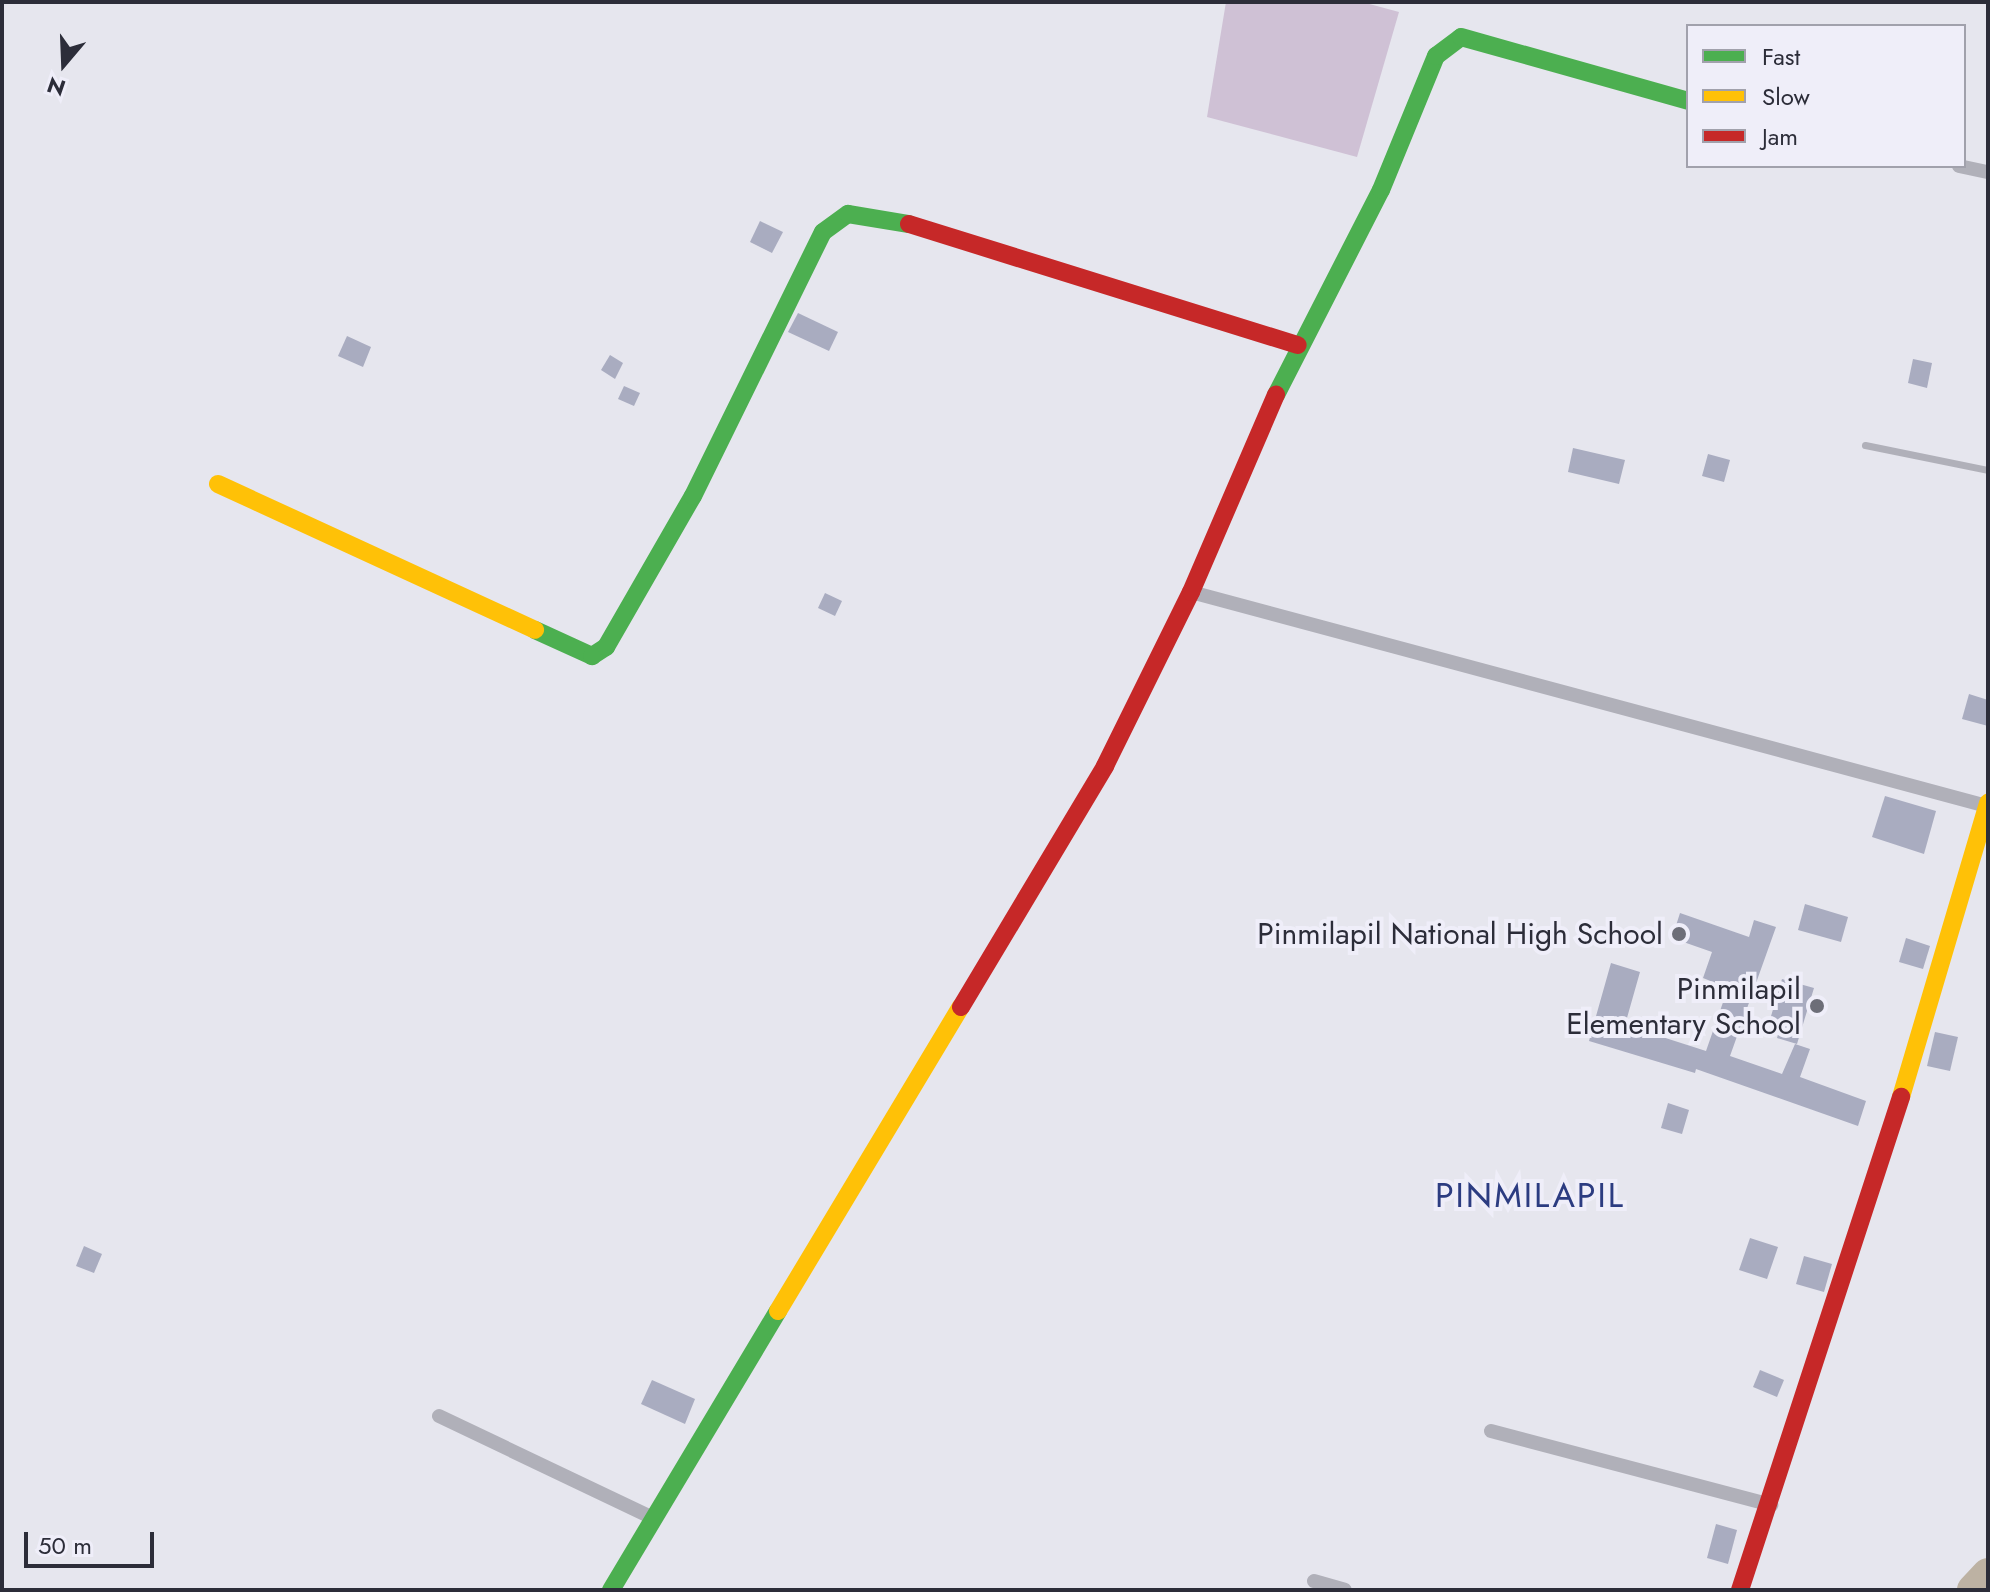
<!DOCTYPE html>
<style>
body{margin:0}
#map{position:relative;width:1990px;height:1592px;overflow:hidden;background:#e6e6ee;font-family:Jost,sans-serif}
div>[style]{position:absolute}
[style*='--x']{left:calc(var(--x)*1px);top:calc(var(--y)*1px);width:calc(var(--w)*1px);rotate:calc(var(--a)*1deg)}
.green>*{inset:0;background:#cfc1d5}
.river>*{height:32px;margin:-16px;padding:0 16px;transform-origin:16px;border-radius:16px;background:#bdb2a3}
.building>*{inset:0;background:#a9acc0}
.lane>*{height:7px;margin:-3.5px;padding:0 3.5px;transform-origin:3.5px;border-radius:3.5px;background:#b0b0b9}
.street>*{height:14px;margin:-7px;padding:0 7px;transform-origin:7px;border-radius:7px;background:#b0b0b9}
.fast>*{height:18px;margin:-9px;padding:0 9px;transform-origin:9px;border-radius:9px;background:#4caf50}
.slow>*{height:18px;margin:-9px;padding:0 9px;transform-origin:9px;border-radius:9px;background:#ffc107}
.jam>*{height:18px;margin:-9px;padding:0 9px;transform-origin:9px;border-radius:9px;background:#c62828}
.dots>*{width:22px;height:22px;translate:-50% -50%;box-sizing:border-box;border:4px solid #efeef9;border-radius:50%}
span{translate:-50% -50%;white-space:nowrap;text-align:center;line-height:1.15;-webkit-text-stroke:8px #efeef9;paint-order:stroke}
.poi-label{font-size:30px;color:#2c2d39}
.right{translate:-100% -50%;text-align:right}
.quarter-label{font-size:34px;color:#2c3c81;letter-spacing:2px}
.frame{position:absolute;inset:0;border:4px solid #2c2d39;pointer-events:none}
.legend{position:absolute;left:1686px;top:24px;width:280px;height:144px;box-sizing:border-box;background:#efeef9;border:2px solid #a1a1ac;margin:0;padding:10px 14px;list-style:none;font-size:24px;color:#2c2d39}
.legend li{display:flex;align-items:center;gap:16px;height:40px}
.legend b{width:40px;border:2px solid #a1a1ac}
.north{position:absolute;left:24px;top:24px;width:80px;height:80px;-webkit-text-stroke:6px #efeef9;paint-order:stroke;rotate:199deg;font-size:22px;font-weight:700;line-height:32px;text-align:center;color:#2c2d39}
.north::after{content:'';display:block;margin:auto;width:28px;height:36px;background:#2c2d39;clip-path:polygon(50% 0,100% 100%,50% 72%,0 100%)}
.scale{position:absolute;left:24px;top:1532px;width:130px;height:36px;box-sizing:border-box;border:4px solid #2c2d39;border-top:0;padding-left:10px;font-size:24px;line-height:28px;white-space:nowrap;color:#2c2d39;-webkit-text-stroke:6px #efeef9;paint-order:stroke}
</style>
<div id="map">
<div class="green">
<div style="clip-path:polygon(1226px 2px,1362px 2px,1399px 12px,1357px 157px,1207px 117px)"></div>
</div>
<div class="river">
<div style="--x:1973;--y:1590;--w:22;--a:-47"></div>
</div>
<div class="building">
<div style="clip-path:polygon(760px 221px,783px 232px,772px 253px,750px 242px)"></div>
<div style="clip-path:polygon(798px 313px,838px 332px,829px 351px,788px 332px)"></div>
<div style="clip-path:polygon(347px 336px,371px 347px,363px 367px,338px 356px)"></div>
<div style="clip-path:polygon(610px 355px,623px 363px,615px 379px,601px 370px)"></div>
<div style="clip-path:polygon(1913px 359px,1932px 363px,1927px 388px,1908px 383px)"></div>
<div style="clip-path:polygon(624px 386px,640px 393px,634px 406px,618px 399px)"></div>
<div style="clip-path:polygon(1573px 448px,1625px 460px,1619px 484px,1568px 472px)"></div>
<div style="clip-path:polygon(1708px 454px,1730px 460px,1724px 482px,1702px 476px)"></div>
<div style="clip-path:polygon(825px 593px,842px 601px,835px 616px,818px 608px)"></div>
<div style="clip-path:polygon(1969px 694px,1988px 700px,1988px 726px,1962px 719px)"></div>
<div style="clip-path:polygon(1885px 796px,1936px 811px,1924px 854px,1872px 837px)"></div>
<div style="clip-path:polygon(1805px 904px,1848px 917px,1841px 942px,1798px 930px)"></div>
<div style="clip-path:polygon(1680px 913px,1749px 937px,1754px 920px,1776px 927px,1730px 1056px,1782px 1074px,1795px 1044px,1810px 1049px,1800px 1077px,1866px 1101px,1858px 1126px,1696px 1069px,1695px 1073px,1589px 1041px,1611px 963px,1640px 972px,1625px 1025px,1706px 1051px,1728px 988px,1703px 978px,1712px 952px,1672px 938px)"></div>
<div style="clip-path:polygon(1906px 938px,1930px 946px,1923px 969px,1899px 962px)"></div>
<div style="clip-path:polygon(1782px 979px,1814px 988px,1797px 1044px,1777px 1038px,1780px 1027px,1769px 1023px)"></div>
<div style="clip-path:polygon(1935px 1032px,1958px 1037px,1950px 1071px,1927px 1066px)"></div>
<div style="clip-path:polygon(1668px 1103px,1689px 1110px,1682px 1134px,1661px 1128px)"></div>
<div style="clip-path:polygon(1750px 1238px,1778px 1247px,1767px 1279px,1739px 1270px)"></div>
<div style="clip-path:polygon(84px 1246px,102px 1254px,94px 1273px,76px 1266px)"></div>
<div style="clip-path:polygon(1804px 1256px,1832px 1264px,1824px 1292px,1796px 1284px)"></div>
<div style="clip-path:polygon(1760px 1370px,1784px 1380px,1777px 1397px,1753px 1387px)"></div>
<div style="clip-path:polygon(652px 1380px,695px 1399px,685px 1424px,641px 1404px)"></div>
<div style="clip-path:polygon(1716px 1524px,1737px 1530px,1728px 1564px,1707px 1558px)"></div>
</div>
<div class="lane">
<div style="--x:1865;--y:445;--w:126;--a:11.5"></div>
</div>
<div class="street">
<div style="--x:1959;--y:166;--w:30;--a:12"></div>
<div style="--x:1191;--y:592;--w:824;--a:15.05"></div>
<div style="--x:439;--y:1416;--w:235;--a:25.5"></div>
<div style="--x:1491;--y:1431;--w:290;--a:14.8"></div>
<div style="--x:1314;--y:1581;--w:32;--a:16"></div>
</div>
<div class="fast">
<div style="--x:1276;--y:395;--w:230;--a:-62.9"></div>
<div style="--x:1381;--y:190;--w:145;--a:-67.7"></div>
<div style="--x:1436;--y:56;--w:31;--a:-37"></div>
<div style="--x:1461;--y:37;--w:236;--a:15.7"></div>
<div style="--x:535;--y:630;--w:63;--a:24.5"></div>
<div style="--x:592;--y:656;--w:17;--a:-33"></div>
<div style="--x:606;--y:647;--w:174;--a:-60.1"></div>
<div style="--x:693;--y:496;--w:294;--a:-63.8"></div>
<div style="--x:823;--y:232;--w:31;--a:-36"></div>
<div style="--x:848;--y:214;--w:62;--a:9.3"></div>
<div style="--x:611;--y:1590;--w:325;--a:-59.1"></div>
</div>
<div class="slow">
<div style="--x:218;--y:484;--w:349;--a:24.7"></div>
<div style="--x:1901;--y:1097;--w:307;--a:-73.5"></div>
<div style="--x:778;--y:1311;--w:355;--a:-59"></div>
</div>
<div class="jam">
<div style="--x:909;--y:224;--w:407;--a:17.3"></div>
<div style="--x:961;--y:1007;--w:281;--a:-59.1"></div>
<div style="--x:1105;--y:766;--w:194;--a:-63.7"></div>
<div style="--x:1191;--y:592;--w:215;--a:-66.7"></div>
<div style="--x:1740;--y:1590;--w:519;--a:-71.91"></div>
</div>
<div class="dots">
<div style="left:1679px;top:934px;background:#6d6e78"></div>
<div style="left:1817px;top:1006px;background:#6d6e78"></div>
</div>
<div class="poi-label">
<span class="right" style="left:1663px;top:934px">Pinmilapil National High School</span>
<span class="right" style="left:1801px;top:1006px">Pinmilapil<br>Elementary School</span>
</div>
<div class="quarter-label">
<span style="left:1530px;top:1196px">PINMILAPIL</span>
</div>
<div class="frame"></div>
<ul class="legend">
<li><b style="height:10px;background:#4caf50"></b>Fast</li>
<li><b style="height:10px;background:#ffc107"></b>Slow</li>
<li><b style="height:10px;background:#c62828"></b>Jam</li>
</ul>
<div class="north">N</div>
<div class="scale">50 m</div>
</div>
